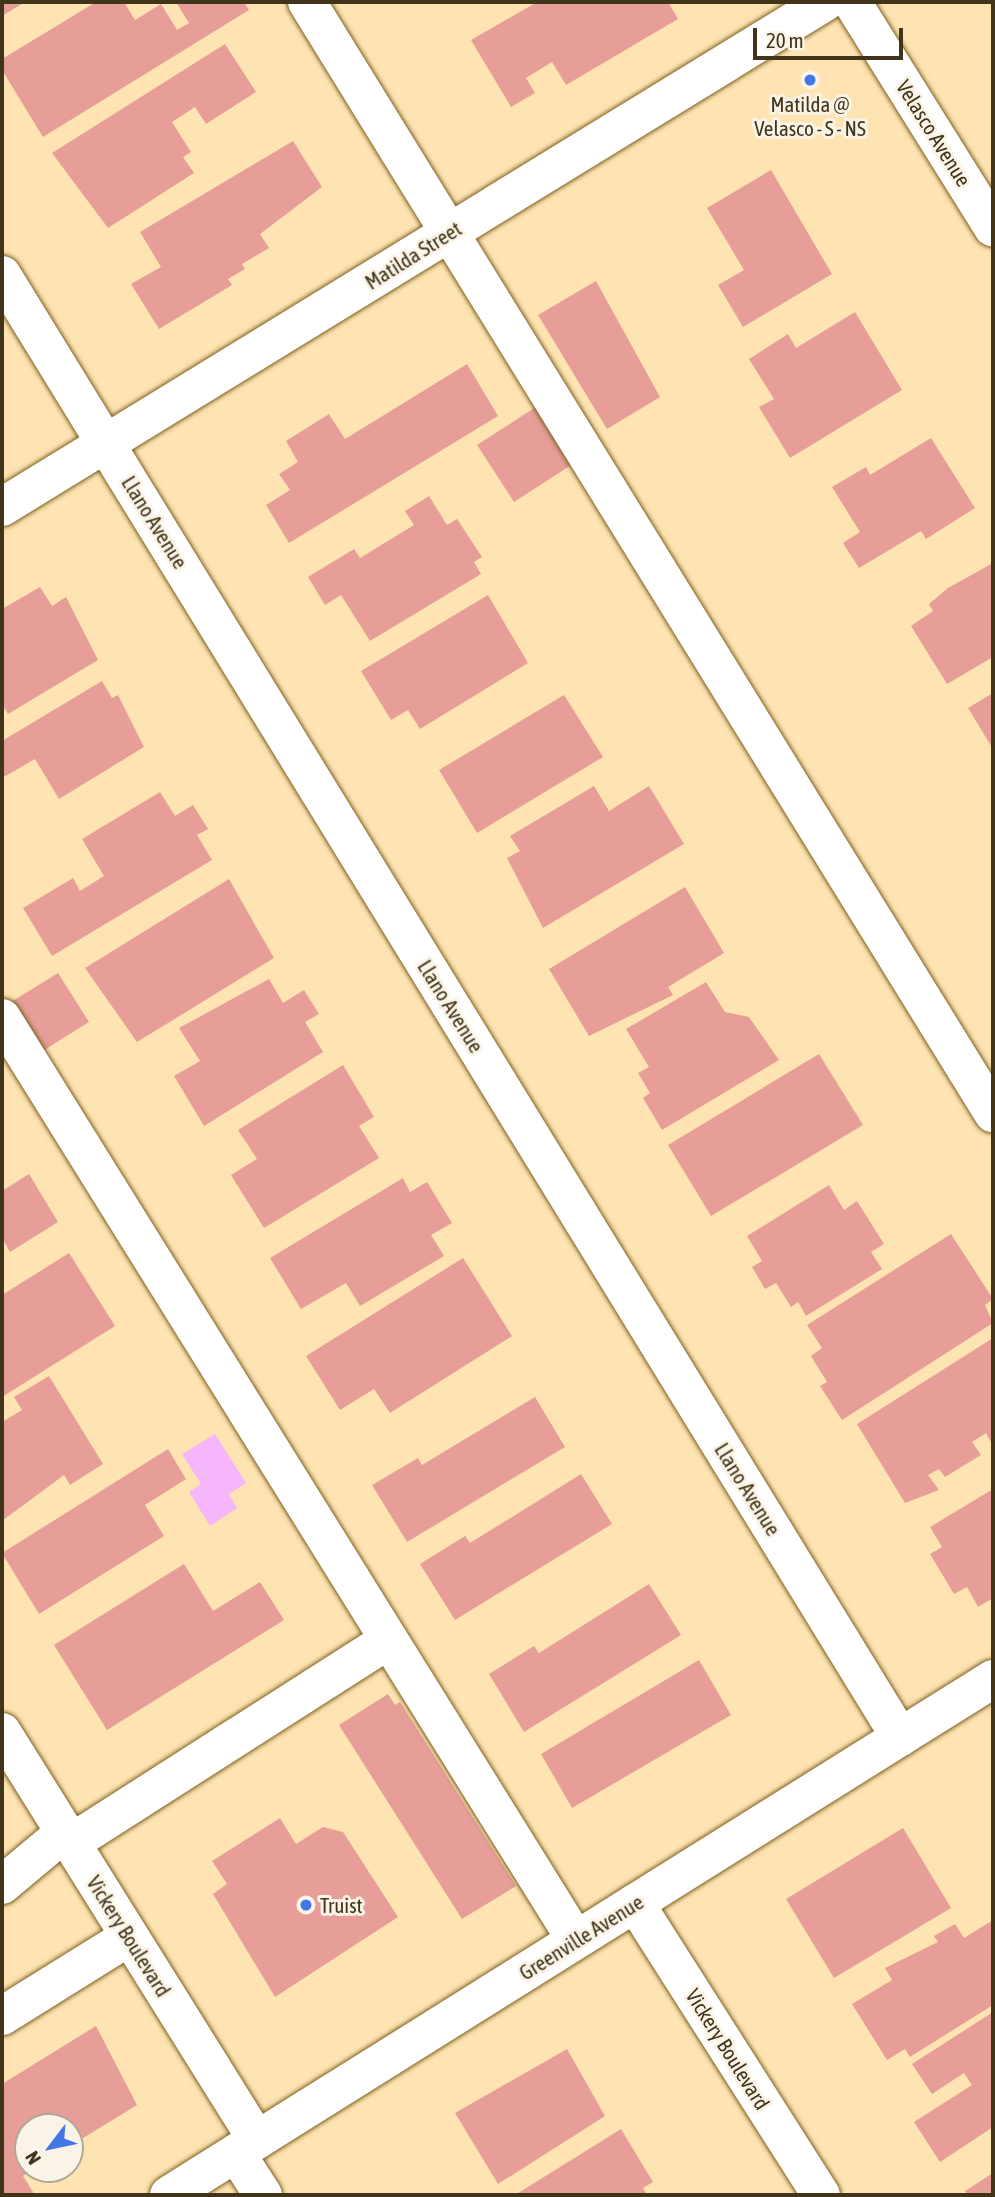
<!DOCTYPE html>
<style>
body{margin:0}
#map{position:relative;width:995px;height:2197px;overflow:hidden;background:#fee4b2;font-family:"Asap Condensed",sans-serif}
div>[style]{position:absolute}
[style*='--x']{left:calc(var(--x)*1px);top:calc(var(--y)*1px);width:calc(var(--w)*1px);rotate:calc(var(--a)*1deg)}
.water>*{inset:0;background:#f5b6fb}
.building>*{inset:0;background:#e79e99}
.roads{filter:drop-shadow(0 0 2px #7d6020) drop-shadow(0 0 2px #7d6020)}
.minor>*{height:38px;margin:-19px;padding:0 19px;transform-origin:19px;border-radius:19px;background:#fff}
.major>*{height:38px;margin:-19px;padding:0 19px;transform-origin:19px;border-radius:19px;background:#fff}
.dots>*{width:19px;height:19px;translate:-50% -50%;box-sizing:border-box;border:4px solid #faf4e8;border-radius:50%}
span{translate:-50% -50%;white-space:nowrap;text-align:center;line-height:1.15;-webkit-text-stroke:6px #faf4e8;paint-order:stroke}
.poi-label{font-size:21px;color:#40341a}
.left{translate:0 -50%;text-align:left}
.street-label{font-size:21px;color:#40341a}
.frame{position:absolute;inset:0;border:4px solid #40341a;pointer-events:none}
.north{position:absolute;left:14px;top:2113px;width:70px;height:70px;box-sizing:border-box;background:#faf4e8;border:2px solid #b0a796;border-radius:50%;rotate:238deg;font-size:19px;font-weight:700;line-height:28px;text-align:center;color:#40341a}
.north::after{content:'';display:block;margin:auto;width:24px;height:32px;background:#4377e8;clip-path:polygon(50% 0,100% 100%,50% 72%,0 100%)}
.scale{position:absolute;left:753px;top:28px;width:150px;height:32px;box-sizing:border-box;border:4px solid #40341a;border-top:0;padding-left:9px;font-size:21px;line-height:24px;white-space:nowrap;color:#40341a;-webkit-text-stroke:5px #faf4e8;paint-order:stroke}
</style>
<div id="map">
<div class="water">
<div style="clip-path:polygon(215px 1434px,246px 1483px,229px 1494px,237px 1508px,210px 1526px,189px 1492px,201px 1484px,182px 1454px)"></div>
</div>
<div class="building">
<div style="clip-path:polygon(2px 2px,25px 2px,2px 16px)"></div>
<div style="clip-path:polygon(96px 2px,124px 2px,135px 20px,161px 4px,177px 30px,189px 23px,176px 2px,244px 2px,249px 10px,43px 137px,2px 70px,2px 59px)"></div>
<div style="clip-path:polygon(537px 2px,668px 2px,678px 19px,566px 85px,552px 62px,526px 78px,535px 93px,511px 107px,471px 40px)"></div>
<div style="clip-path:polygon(225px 44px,256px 92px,206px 124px,195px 107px,172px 122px,191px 152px,183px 157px,194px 173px,108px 228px,52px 153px)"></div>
<div style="clip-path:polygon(293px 141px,322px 187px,260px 234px,269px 248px,242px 264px,245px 269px,228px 279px,232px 285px,159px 329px,131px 284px,161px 267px,140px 232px)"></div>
<div style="clip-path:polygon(771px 170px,832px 274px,743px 327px,718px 285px,744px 270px,707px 208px)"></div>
<div style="clip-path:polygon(596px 281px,660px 397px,607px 429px,538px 315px)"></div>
<div style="clip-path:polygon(855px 312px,902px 390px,790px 458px,759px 407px,774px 399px,749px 359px,788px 334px,796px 348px)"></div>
<div style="clip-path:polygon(467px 364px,498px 416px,289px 543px,266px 505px,290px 490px,279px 474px,298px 462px,286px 441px,329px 414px,345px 439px)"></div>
<div style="clip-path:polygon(542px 403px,579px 460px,514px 502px,477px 445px)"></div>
<div style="clip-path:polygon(931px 438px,975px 508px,926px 539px,921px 531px,859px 568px,843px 543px,860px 532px,832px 487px,866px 467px,870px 475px)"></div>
<div style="clip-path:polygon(429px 496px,447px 525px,457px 519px,482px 557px,474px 562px,481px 574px,370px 641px,341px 595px,325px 605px,308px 577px,354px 549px,360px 558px,414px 525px,405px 511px)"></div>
<div style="clip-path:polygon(993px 563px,993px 657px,947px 684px,911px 626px,933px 611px,929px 604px,948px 588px)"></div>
<div style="clip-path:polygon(40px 587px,52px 606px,66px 597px,98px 660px,8px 714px,2px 704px,2px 609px)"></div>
<div style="clip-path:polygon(488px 595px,528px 663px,420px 729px,408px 710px,391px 720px,361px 671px)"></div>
<div style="clip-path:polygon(102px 681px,112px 698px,118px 695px,144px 747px,59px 799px,35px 759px,2px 778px,2px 741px)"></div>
<div style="clip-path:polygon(993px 693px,993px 749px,968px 708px)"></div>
<div style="clip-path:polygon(564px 695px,603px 757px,477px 833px,439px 770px)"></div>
<div style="clip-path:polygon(594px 786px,609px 811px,649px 786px,684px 844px,543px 928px,507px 858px,520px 851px,510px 836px)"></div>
<div style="clip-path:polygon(160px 792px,175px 816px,193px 805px,208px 829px,197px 835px,212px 860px,52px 956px,23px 908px,73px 878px,80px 891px,104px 876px,82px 839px)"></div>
<div style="clip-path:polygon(229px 879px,274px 958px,137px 1042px,85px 968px)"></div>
<div style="clip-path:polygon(685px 887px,724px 953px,668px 987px,673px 995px,589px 1036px,549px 969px)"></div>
<div style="clip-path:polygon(58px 973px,89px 1022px,41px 1052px,11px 1002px)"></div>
<div style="clip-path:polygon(269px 979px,283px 1003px,304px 990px,319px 1014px,305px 1022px,323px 1052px,204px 1126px,174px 1076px,200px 1061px,179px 1028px)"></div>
<div style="clip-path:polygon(706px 982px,725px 1012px,749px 1017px,779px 1060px,662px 1130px,643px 1098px,650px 1093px,638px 1073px,649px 1067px,626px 1029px)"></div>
<div style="clip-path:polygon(819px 1054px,863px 1125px,711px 1216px,668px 1145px)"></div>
<div style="clip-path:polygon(343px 1065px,374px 1117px,359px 1126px,379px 1158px,264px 1228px,231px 1175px,257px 1159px,238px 1130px)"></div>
<div style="clip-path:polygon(29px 1174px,58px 1222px,10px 1252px,2px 1238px,2px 1191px)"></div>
<div style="clip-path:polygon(403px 1178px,410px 1192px,427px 1182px,452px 1223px,431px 1235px,444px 1256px,360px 1306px,346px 1283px,301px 1309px,270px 1258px)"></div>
<div style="clip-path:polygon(829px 1185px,844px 1210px,857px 1201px,884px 1244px,871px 1252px,882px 1269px,806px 1316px,798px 1302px,791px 1307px,776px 1283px,765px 1289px,752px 1267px,762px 1261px,747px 1236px)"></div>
<div style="clip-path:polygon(951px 1234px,993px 1299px,985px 1305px,993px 1323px,842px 1420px,820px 1386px,827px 1382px,811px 1356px,822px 1348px,807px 1325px)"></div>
<div style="clip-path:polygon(69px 1253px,115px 1326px,2px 1397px,2px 1295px)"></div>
<div style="clip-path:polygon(463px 1258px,512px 1336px,390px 1413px,374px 1389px,340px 1410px,306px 1356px)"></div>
<div style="clip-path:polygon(993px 1338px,993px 1446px,986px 1433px,972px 1442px,981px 1455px,945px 1477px,939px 1469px,928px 1475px,939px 1490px,905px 1503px,857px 1424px)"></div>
<div style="clip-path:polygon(49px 1376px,103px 1464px,70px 1485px,64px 1475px,2px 1521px,2px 1422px,22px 1410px,14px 1397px)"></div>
<div style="clip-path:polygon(535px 1397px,565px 1447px,407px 1542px,372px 1485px,418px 1458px,422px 1465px)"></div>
<div style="clip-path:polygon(168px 1449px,186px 1479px,145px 1505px,164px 1536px,39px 1614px,2px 1553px)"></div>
<div style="clip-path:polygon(581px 1474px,612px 1524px,455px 1620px,420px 1564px,465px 1536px,470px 1543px)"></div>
<div style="clip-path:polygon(993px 1489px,993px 1598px,978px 1607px,967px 1587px,954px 1594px,930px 1554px,942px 1547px,930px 1527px)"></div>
<div style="clip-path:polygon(184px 1564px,213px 1611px,260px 1582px,284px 1620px,107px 1730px,54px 1645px)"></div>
<div style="clip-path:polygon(649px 1584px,681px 1635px,524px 1732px,489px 1674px,534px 1646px,539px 1653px)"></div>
<div style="clip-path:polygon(699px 1660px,731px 1715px,572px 1808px,541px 1754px)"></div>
<div style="clip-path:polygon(388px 1694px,395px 1705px,400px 1702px,516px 1886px,462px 1919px,339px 1725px)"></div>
<div style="clip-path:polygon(280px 1818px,296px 1844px,323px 1827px,343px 1832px,398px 1917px,275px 1997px,213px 1894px,227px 1884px,212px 1861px)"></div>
<div style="clip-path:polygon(903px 1828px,951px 1908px,834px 1978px,786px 1899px)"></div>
<div style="clip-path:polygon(993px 1920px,993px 2005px,910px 2057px,905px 2049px,887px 2060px,852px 2004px,892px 1980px,885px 1968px,938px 1942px,934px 1936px,955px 1924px,964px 1938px)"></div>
<div style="clip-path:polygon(993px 2012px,993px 2127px,940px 2162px,914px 2122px,972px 2085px,964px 2073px,932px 2094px,912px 2064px)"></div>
<div style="clip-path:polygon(96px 2026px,137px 2105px,70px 2146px,70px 2127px,28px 2127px,28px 2169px,34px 2169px,23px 2176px,35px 2195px,2px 2195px,2px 2084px)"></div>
<div style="clip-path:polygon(567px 2049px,605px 2116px,498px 2184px,455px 2113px)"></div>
<div style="clip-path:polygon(621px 2129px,653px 2182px,643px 2188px,647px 2195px,515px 2195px)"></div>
<div style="clip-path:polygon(993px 2173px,993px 2195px,968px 2195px,965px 2191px)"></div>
</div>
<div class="roads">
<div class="minor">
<div style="--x:307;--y:2;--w:1306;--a:58.31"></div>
<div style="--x:852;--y:2;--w:266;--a:58"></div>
<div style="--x:2;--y:275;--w:1716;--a:58.44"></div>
<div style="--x:2;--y:507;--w:966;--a:-31.53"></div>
<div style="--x:2;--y:1018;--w:1086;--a:58.1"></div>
<div style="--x:2;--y:1732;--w:481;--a:58"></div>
<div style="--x:71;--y:1843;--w:377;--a:-32.6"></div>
<div style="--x:2;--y:1885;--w:81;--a:-40"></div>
<div style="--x:635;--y:1903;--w:346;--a:57.5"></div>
<div style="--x:2;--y:2016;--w:150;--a:-31.9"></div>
<div style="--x:236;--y:2153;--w:50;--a:57.3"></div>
</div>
<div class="major">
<div style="--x:169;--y:2195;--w:972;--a:-32.06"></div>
</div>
</div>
<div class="dots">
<div style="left:810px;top:80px;background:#4377e8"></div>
<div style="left:306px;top:1905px;background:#4377e8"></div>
</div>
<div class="poi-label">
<span style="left:810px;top:116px">Matilda @<br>Velasco - S - NS</span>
<span class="left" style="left:320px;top:1905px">Truist</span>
</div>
<div class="street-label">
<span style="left:934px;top:133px;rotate:58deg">Velasco Avenue</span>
<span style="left:413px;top:255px;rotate:-32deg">Matilda Street</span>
<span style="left:155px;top:522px;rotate:58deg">Llano Avenue</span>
<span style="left:451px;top:1006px;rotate:58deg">Llano Avenue</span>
<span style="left:748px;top:1489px;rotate:58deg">Llano Avenue</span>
<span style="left:129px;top:1936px;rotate:58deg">Vickery Boulevard</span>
<span style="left:581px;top:1937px;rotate:-32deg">Greenville Avenue</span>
<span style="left:728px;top:2049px;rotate:58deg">Vickery Boulevard</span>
</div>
<div class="frame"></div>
<div class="north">N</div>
<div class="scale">20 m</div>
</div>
